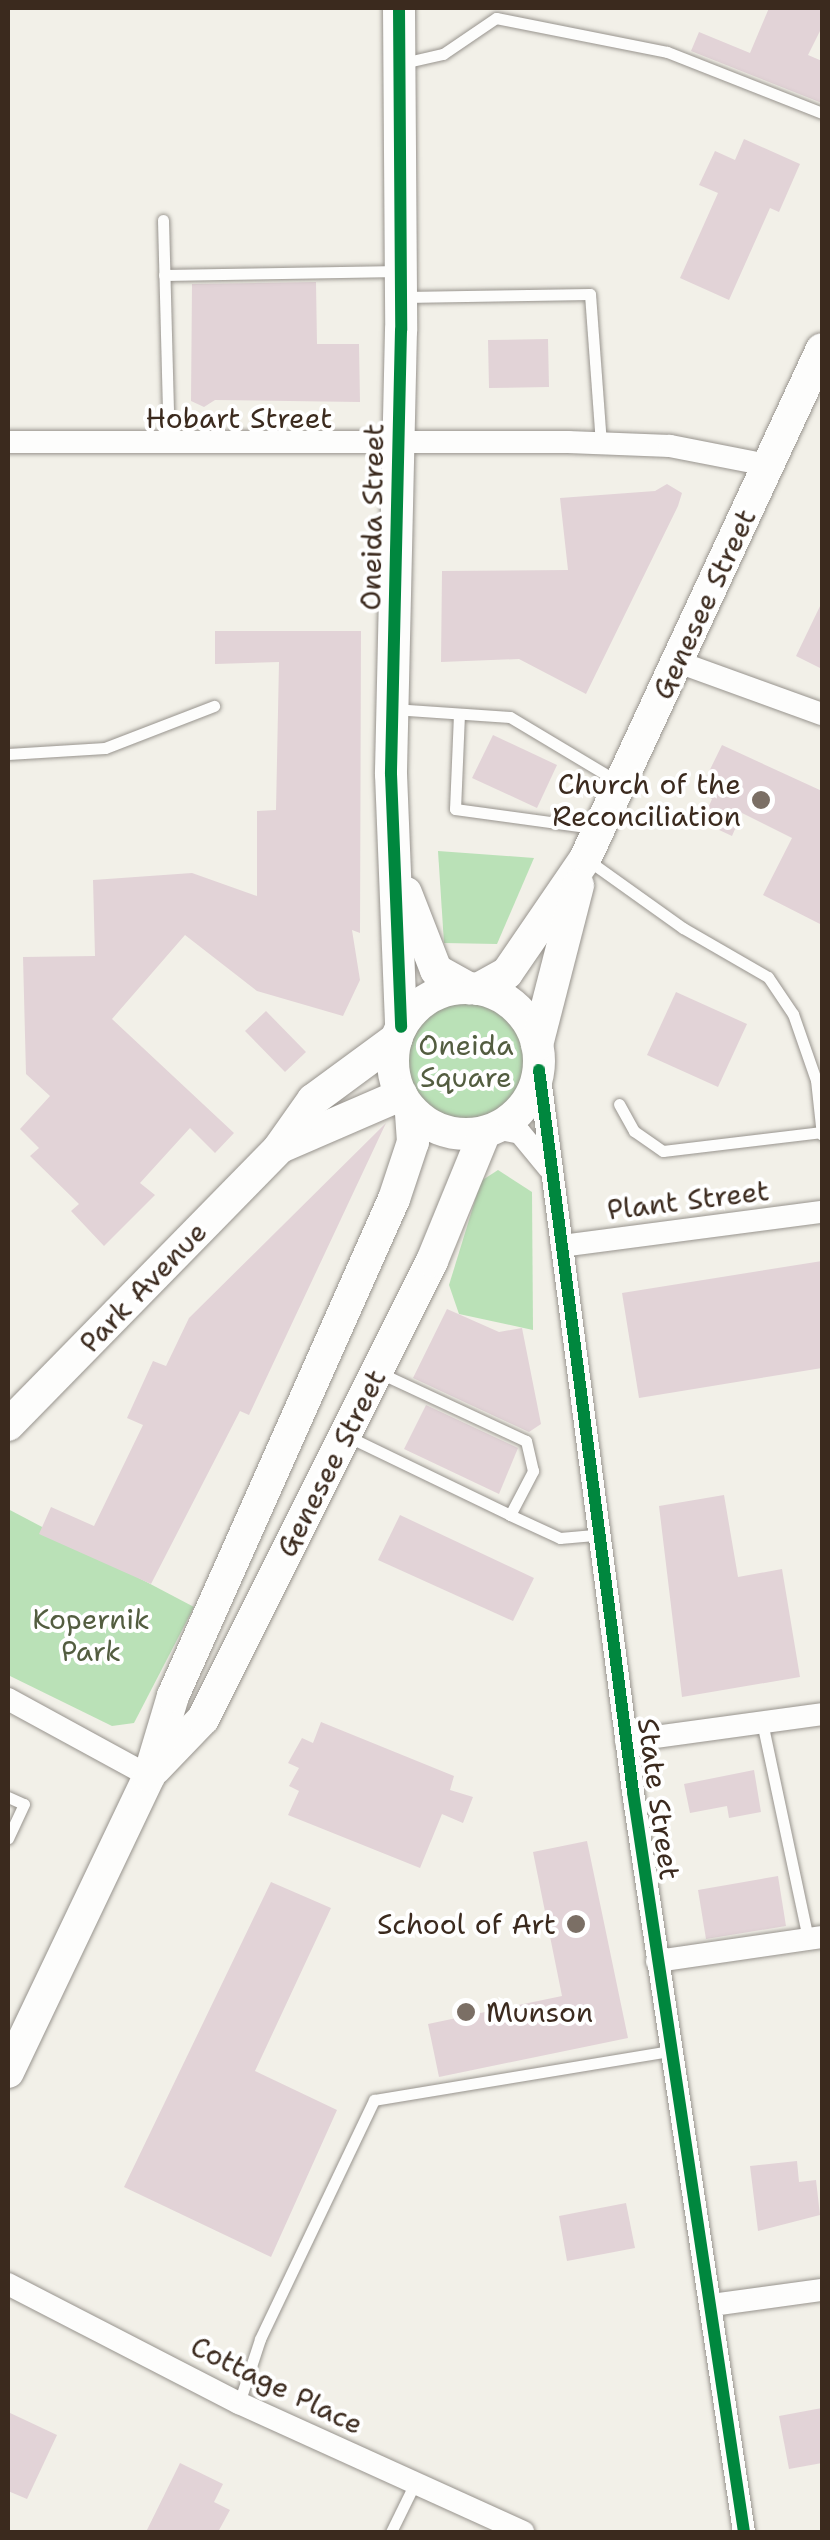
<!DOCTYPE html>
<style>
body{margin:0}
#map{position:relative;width:830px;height:2540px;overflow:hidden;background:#f2f0e8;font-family:"Shantell Sans",sans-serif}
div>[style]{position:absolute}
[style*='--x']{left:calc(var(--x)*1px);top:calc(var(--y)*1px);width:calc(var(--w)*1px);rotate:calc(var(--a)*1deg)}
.green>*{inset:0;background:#bae1b7}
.round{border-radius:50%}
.building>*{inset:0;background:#e2d3d7}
.roads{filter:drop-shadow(0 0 2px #98948e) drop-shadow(0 0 2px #98948e)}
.lane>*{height:11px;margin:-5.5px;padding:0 5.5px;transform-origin:5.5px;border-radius:5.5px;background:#fdfdfc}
.street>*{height:22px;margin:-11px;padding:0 11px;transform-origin:11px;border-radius:11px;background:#fdfdfc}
.secondary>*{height:32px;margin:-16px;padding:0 16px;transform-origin:16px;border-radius:16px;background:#fdfdfc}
.secondary>.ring{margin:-16px;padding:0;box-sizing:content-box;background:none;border:32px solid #fdfdfc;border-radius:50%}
.cycleway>*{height:12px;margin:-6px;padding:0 6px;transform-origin:6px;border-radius:6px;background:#00873e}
.dots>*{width:28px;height:28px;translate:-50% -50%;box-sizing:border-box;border:5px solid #fff;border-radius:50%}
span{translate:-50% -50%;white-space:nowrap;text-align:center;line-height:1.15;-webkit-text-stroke:8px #fff;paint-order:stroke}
.street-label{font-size:28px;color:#3b2a1e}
.poi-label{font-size:28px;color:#3b2a1e}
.right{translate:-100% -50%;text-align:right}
.left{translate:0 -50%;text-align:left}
.park-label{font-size:28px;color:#535d40}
.frame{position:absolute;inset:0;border:10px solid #3b2a1e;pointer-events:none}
</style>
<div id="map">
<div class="green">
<div style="clip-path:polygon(438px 851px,534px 858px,497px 944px,444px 943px)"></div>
<div class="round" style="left:394px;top:990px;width:144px;height:144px"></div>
<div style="clip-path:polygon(498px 1170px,532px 1192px,533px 1330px,459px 1314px,449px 1285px,481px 1181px)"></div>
<div style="clip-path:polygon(8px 1509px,194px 1607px,134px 1723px,112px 1726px,8px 1675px)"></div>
</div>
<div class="building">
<div style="clip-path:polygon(769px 8px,822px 8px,822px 27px,808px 55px,822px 61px,822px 103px,691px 51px,699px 32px,750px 53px)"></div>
<div style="clip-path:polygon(744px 139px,800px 164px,779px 212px,770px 208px,729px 300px,680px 278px,718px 193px,699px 185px,715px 151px,735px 160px)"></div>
<div style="clip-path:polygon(316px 282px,317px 344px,359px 344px,360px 402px,215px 400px,204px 407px,191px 401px,192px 284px)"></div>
<div style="clip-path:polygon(548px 339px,549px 387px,489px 388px,488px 340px)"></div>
<div style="clip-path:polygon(667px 484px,682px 493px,678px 506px,586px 694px,519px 659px,441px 662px,442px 571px,568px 570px,560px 498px,655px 491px)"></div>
<div style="clip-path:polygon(822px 602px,822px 669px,796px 656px)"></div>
<div style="clip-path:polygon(215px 631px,361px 631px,360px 933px,352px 930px,360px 980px,343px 1016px,257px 991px,185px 935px,112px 1019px,234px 1133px,215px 1153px,190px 1128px,140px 1183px,155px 1195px,104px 1246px,71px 1211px,79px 1204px,30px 1156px,39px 1148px,20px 1129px,50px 1096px,26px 1074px,23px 957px,95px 956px,93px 880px,192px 873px,257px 896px,257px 811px,276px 810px,279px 662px,215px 664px)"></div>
<div style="clip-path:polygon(493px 735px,557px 765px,537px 808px,472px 778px)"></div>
<div style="clip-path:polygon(722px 745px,822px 791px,822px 925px,763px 895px,792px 838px,742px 813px,732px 836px,702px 822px,712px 799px,699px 792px)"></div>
<div style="clip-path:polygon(676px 992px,747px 1024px,718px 1087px,647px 1055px)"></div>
<div style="clip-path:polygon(266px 1011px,306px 1052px,285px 1072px,245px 1031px)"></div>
<div style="clip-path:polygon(386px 1123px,249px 1415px,240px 1411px,151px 1584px,39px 1534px,51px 1507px,94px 1526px,143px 1425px,127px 1418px,153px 1361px,166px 1366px,189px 1318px)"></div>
<div style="clip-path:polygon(822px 1261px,822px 1368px,639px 1398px,622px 1293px)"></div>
<div style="clip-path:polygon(447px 1309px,499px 1332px,522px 1328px,541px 1424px,529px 1432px,413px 1378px)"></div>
<div style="clip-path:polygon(426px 1405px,518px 1448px,499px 1494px,404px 1449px)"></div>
<div style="clip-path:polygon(724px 1495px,738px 1577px,782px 1569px,800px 1677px,682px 1697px,659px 1506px)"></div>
<div style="clip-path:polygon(400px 1515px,534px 1578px,513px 1621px,378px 1560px)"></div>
<div style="clip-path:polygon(321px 1722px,454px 1776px,450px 1790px,473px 1797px,463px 1823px,442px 1814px,420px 1868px,288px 1815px,299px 1791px,289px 1786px,299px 1768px,288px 1763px,302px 1738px,313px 1743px)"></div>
<div style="clip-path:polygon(754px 1770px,761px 1812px,729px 1818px,727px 1806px,690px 1813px,684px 1784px)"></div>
<div style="clip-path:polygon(587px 1841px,628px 2038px,439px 2077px,428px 2024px,562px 1996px,533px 1852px)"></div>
<div style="clip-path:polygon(778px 1876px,786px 1926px,706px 1939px,698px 1890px)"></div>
<div style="clip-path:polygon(271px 1882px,331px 1908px,255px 2071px,337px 2110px,271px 2257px,124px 2187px)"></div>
<div style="clip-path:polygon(797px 2161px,799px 2182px,816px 2180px,820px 2215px,758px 2231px,750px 2166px)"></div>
<div style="clip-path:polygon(626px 2203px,635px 2248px,567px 2261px,559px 2216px)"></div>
<div style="clip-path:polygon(822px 2408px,822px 2463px,789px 2469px,779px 2416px)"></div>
<div style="clip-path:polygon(8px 2412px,57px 2435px,27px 2499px,8px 2491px)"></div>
<div style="clip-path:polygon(180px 2463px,223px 2484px,214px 2502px,230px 2510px,218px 2532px,146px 2532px)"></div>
</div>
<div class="roads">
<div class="lane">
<div style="--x:403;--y:63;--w:41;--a:-12.7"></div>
<div style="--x:443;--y:54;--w:64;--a:-34.2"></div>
<div style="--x:496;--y:18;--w:174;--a:11.2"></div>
<div style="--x:667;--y:52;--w:167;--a:21.5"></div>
<div style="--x:163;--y:220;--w:223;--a:88.5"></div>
<div style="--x:164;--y:275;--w:236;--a:-1"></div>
<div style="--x:404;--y:297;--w:186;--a:-0.9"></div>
<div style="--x:590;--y:294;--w:150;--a:85.8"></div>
<div style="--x:393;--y:709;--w:117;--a:3.9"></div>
<div style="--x:510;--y:717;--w:125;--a:30.9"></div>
<div style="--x:459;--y:714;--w:95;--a:92.4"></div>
<div style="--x:455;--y:809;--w:140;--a:7.8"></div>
<div style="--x:8;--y:754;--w:97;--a:-3.5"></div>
<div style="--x:105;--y:748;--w:117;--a:-21.1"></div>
<div style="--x:589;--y:861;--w:115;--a:35.5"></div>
<div style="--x:683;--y:928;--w:98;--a:30"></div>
<div style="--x:768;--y:977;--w:45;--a:56"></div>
<div style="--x:793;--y:1014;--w:70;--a:70.8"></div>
<div style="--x:816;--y:1080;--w:55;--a:83.8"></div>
<div style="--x:619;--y:1104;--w:31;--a:61"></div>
<div style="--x:634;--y:1131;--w:35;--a:35"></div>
<div style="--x:663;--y:1151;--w:160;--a:-6.8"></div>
<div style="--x:349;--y:1437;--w:179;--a:25.8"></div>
<div style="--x:510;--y:1515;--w:50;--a:-62.4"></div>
<div style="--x:533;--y:1471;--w:31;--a:-103"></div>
<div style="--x:526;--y:1441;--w:161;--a:-155"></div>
<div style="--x:510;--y:1515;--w:55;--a:24.7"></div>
<div style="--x:560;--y:1538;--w:37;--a:-5"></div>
<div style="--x:762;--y:1722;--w:222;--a:78"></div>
<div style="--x:8;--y:1797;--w:17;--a:24"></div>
<div style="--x:24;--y:1804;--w:38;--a:115"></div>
<div style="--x:239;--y:2403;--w:67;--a:-71.8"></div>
<div style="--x:260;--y:2339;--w:265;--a:-64.5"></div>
<div style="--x:374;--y:2100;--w:301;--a:-9.4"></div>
<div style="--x:391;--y:2532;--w:55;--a:-63.9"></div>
</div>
<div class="street">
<div style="--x:8;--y:442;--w:560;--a:0"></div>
<div style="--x:568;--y:442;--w:102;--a:2.2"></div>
<div style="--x:670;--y:446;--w:100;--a:11"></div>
<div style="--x:678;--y:662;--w:153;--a:19.9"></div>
<div style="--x:539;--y:1070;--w:728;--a:82.58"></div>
<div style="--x:633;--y:1792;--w:748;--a:81.47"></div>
<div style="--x:495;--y:1128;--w:25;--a:11"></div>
<div style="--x:520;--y:1133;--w:45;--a:50.4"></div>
<div style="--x:562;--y:1246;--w:262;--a:-7.5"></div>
<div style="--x:8;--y:1699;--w:161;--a:28.6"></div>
<div style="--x:626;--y:1741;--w:198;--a:-7.8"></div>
<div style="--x:657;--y:1961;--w:167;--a:-8.3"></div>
<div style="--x:8;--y:2284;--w:260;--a:27.3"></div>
<div style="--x:239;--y:2403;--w:312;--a:24.4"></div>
<div style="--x:712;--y:2305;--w:111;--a:-7.8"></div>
</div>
<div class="secondary">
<div style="--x:399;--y:8;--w:322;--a:89.6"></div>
<div style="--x:401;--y:330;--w:444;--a:91.3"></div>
<div style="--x:391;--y:774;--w:253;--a:87.7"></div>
<div style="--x:406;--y:893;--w:83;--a:68.7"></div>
<div style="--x:436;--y:970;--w:38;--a:29"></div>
<div class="ring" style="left:393px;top:988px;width:114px;height:114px"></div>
<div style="--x:478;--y:989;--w:33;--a:-29"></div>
<div style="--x:507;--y:973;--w:138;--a:-55.6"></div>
<div style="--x:585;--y:859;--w:562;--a:-65.08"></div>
<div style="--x:537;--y:1045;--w:165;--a:-75.6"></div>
<div style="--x:283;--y:1146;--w:129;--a:-23.4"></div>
<div style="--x:8;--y:1425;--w:388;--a:-45.6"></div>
<div style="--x:279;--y:1148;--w:59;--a:-54.7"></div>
<div style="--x:313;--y:1100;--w:104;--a:-36.4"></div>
<div style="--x:155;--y:1769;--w:69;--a:-46.2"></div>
<div style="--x:203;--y:1719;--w:512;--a:-63.43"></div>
<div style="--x:432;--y:1261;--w:139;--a:-67.7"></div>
<div style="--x:8;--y:2072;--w:328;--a:-64.5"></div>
<div style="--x:149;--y:1776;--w:84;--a:-73.3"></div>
<div style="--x:173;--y:1696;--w:544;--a:-66.03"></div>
<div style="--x:394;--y:1199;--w:60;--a:-71.6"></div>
<div style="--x:413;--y:1142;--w:32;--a:-94"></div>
</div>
</div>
<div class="cycleway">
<div style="--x:399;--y:8;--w:322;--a:89.6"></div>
<div style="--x:401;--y:330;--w:444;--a:91.3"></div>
<div style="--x:391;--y:774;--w:253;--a:87.7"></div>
<div style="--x:539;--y:1070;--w:728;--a:82.58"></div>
<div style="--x:633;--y:1792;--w:748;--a:81.47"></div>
</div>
<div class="dots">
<div style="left:761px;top:800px;background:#7b6f65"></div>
<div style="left:576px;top:1924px;background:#7b6f65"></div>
<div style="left:466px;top:2012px;background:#7b6f65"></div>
</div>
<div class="street-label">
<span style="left:239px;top:418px">Hobart Street</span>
<span style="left:372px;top:517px;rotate:-89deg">Oneida Street</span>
<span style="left:704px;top:604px;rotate:-65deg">Genesee Street</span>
<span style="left:688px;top:1200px;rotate:-7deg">Plant Street</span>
<span style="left:143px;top:1287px;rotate:-46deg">Park Avenue</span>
<span style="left:331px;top:1463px;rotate:-63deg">Genesee Street</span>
<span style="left:659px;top:1799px;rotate:82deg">State Street</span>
<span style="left:277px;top:2385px;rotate:26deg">Cottage Place</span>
</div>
<div class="poi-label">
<span class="right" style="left:741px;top:800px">Church of the<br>Reconciliation</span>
<span class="right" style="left:556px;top:1924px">School of Art</span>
<span class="left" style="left:486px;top:2012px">Munson</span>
</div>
<div class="park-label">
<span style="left:466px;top:1061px">Oneida<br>Square</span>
<span style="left:91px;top:1635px">Kopernik<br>Park</span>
</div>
<div class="frame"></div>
</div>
